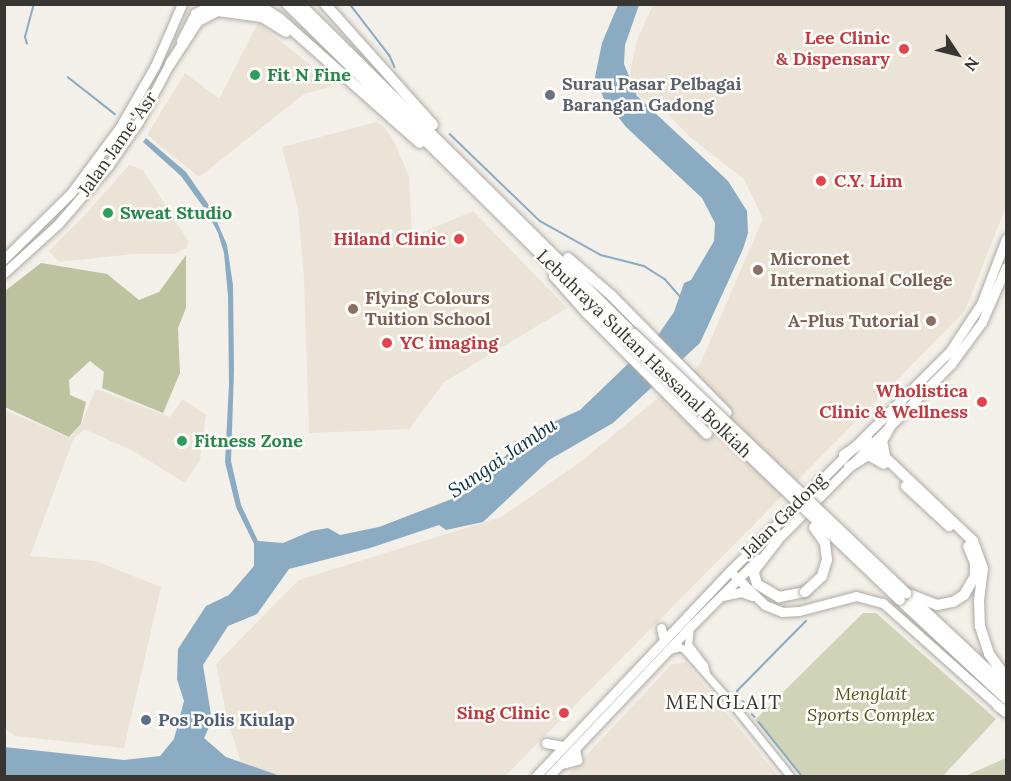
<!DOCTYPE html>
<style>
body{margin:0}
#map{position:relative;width:1011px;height:781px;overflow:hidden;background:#f3efe9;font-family:Lora,serif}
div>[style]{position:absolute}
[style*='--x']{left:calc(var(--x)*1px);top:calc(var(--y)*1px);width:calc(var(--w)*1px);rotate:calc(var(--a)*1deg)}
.built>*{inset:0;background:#eae3d6}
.green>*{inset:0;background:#cfd4b9}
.forest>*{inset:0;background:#bdc39f}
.water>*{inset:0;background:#8aabc2}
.stream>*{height:1.5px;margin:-0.75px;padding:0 0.75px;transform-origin:0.75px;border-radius:0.75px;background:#8aabc2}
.roads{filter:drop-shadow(0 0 2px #aeaba6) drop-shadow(0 0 2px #aeaba6)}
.minor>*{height:7px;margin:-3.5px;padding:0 3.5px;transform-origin:3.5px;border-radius:3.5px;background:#fff}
.major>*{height:9px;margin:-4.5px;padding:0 4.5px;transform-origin:4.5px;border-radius:4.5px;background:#fff}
.highway>*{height:10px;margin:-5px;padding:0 5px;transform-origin:5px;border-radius:5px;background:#fff}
.bridges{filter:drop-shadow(0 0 2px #aeaba6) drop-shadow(0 0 2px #aeaba6)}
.highway-bridge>*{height:10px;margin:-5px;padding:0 5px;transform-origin:5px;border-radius:5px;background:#fff}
.dots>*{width:16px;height:16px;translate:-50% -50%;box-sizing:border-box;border:3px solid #fffdf9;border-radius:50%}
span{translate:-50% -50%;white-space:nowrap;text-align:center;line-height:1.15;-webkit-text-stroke:5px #fffdf9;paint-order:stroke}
.health-label{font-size:18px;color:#be3a42;font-weight:700}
.right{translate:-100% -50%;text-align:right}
.left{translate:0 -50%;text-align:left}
.leisure-label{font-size:18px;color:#27864d;font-weight:700}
.worship-label{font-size:18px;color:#5b616d;font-weight:700}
.street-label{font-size:18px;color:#373633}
.education-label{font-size:18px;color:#785e54;font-weight:700}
.park-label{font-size:18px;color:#4f561d;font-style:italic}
.service-label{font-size:18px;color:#4e5e75;font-weight:700}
.water-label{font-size:20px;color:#08344d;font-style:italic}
.neighbourhood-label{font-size:20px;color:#373633;letter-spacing:1.5px}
.frame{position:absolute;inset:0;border:6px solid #373633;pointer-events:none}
.north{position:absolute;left:927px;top:24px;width:60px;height:60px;-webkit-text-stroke:4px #fffdf9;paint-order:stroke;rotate:125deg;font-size:16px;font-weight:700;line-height:24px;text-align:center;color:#373633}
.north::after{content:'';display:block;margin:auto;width:21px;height:27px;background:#373633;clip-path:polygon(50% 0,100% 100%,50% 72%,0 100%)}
</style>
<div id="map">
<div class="built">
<div style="clip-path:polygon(653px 5px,1006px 5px,1006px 206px,965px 311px,505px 776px,278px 776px,241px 762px,228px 722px,216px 664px,299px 580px,501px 517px,579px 463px,700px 364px,763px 219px,744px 179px,691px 138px,660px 106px,640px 97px,630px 73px,637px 40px)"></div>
<div style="clip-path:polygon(258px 23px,333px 83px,326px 88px,304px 94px,199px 177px,147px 135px,185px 73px,219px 99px)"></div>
<div style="clip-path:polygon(377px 122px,385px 128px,394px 142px,409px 176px,412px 237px,473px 211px,567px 308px,444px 382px,409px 429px,309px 433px,304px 277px,298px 209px,282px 147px)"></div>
<div style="clip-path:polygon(129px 165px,143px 170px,188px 241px,187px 248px,174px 254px,133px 254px,59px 262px,49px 251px,88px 212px)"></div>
<div style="clip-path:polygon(96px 389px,170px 417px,183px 399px,206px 415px,200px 460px,185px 483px,135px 452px,84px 429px,73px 440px,30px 556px,95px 561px,161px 587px,124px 748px,15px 736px,5px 729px,5px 410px,70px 438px,81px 424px)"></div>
<div style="clip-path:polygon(686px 663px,778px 776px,567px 776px,672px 664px)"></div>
</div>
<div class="green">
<div style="clip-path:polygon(863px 613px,876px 613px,996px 719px,943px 776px,801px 776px,755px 720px)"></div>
<div style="clip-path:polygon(1006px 758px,1006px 776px,965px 776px)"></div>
</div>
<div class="forest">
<div style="clip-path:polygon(186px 255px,186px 308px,178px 328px,180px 373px,163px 413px,102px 388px,104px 372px,90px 361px,69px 380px,70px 395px,86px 402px,81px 424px,69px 437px,5px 407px,5px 291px,41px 263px,107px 274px,139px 300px,159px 292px)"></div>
</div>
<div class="water">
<div style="clip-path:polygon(618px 5px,639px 5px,625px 45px,624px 64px,637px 96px,728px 181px,747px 211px,748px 233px,743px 249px,700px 343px,613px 423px,549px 460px,483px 522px,446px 530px,439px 525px,370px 548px,289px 569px,257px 614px,228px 626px,203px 665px,212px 721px,204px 738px,226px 757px,280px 776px,5px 776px,4px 747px,124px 760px,160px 756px,174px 739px,184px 701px,177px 679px,178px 649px,206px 606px,229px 595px,254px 566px,254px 544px,236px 507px,225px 462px,229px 384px,228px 296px,224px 253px,218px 233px,207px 212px,181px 176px,143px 142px,146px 138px,186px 172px,211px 208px,227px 245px,233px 285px,234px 370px,231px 461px,241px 505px,258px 541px,283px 543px,311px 531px,328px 528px,340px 535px,379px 527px,470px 492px,527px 434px,580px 410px,658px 335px,674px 312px,684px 283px,691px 280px,714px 241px,715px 223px,702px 198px,626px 127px,604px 99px,595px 77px,602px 43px)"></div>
</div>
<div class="stream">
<div style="--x:350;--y:4;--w:66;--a:52.4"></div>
<div style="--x:390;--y:56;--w:12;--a:66"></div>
<div style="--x:27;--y:44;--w:7;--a:-106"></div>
<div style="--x:25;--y:37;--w:34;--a:-75"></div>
<div style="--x:68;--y:77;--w:60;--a:38.2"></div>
<div style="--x:450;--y:134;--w:125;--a:44"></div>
<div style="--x:540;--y:221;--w:70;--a:29.1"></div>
<div style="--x:601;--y:255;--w:44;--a:14.3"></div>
<div style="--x:644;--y:266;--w:25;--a:32"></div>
<div style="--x:665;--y:279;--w:23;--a:49"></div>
<div style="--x:739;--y:697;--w:6;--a:-108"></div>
<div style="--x:737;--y:691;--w:98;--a:-45.4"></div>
<div style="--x:743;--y:701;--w:11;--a:52"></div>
<div style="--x:752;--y:714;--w:4;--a:45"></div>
<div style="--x:759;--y:722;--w:69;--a:51.5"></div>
</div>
<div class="roads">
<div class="minor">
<div style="--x:690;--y:628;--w:16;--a:97"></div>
<div style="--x:688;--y:644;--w:26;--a:53"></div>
<div style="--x:704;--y:665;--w:8;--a:76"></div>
<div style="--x:669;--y:650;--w:11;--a:-15"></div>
<div style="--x:680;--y:647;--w:4;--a:27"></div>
<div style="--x:684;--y:649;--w:76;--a:48.7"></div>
<div style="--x:734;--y:706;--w:90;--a:51.3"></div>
</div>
<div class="major">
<div style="--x:223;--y:4;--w:26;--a:13"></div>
<div style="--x:248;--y:10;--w:10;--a:-11"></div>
<div style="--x:181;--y:41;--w:31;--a:-63"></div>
<div style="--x:195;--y:13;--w:20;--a:-27"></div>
<div style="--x:4;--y:259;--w:94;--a:-44.6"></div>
<div style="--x:71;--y:193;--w:82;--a:-53.4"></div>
<div style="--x:120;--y:127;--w:70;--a:-60.2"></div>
<div style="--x:155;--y:66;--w:68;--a:-66.5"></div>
<div style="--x:4;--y:273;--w:73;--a:-42.2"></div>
<div style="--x:58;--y:224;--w:77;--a:-49.2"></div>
<div style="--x:108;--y:166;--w:55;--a:-55.4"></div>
<div style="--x:139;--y:121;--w:70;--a:-62"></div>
<div style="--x:772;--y:545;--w:255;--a:-45.3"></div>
<div style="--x:951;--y:364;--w:52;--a:-53.6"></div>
<div style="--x:982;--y:322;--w:60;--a:-66.4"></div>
<div style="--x:735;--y:576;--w:42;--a:44"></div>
<div style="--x:765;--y:605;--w:18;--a:22"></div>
<div style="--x:782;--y:612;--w:17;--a:-3"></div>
<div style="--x:799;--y:611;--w:59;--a:-14.7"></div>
<div style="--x:856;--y:596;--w:28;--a:15"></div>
<div style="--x:883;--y:603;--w:161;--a:41.7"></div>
<div style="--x:722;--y:596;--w:19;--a:-12"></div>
<div style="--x:741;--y:592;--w:12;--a:20"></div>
<div style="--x:661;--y:628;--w:12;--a:76"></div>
<div style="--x:546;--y:743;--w:17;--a:10"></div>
<div style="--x:562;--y:764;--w:16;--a:-15"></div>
<div style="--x:577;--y:760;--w:11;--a:-100"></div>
<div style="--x:536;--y:776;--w:282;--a:-46.6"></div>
<div style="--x:730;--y:571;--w:311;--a:-45"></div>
<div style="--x:950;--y:351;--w:56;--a:-56.6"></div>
<div style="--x:981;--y:304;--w:70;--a:-69"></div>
<div style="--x:549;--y:776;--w:207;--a:-46.6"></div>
<div style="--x:691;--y:626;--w:95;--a:-45"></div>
</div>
<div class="highway">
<div style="--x:287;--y:4;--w:479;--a:44.6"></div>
<div style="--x:300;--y:4;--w:470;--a:44.7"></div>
<div style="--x:325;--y:4;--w:162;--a:48.2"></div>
<div style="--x:262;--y:7;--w:20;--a:33"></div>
<div style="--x:279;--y:18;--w:188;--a:41.6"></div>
<div style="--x:170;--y:64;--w:51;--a:-56.9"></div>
<div style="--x:198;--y:21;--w:22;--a:-27"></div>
<div style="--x:218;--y:11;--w:44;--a:7.8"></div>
<div style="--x:262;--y:17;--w:28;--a:32"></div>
<div style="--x:568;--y:258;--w:57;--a:40.7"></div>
<div style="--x:611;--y:295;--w:165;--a:45.5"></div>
<div style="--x:554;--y:276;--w:50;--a:48.3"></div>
<div style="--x:587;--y:313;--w:170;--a:45.2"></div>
<div style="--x:844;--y:455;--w:25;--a:-34"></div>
<div style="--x:865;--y:441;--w:3;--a:0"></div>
<div style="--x:868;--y:441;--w:145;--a:43.6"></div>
<div style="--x:973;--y:541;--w:29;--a:70"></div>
<div style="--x:983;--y:568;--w:32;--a:97"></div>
<div style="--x:979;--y:600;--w:26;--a:88"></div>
<div style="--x:980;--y:626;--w:29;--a:72"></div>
<div style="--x:989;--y:654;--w:29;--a:54"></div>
<div style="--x:885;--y:456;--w:15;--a:-101"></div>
<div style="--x:882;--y:441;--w:25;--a:-61"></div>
<div style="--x:849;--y:467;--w:22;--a:-32"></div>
<div style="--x:868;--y:455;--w:18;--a:29"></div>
<div style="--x:906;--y:486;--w:59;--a:42.9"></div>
<div style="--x:777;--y:541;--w:36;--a:128"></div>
<div style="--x:755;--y:569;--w:5;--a:101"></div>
<div style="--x:754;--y:574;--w:10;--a:73"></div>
<div style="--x:757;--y:584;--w:26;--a:31"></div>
<div style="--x:779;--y:597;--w:26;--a:-11"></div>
<div style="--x:906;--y:593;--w:33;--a:21"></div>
<div style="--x:937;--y:605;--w:16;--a:-11"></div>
<div style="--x:953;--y:602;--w:13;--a:-32"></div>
<div style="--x:964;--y:595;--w:22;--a:-60"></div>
<div style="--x:975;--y:576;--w:13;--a:-90"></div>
<div style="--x:975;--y:563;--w:18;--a:-112"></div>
<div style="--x:900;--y:600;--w:145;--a:43"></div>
<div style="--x:913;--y:600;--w:127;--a:43.1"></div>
<div style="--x:998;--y:706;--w:10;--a:37"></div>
</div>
</div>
<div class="bridges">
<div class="highway-bridge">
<div style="--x:634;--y:334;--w:376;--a:43.6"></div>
<div style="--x:628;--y:340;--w:376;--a:43.7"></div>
<div style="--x:805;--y:592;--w:23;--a:-43"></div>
<div style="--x:822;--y:576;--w:17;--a:-73"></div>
<div style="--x:827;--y:560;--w:17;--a:-97"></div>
<div style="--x:825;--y:543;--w:19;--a:-125"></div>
</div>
</div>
<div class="dots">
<div style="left:904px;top:49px;background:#e0444e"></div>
<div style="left:255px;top:75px;background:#2e9e5b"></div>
<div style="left:550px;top:95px;background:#6b7280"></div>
<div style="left:821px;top:181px;background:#e0444e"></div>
<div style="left:108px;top:213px;background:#2e9e5b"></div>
<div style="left:459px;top:239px;background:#e0444e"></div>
<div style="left:758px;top:270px;background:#8d6e63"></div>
<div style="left:353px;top:309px;background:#8d6e63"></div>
<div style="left:931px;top:321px;background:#8d6e63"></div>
<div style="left:387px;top:343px;background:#e0444e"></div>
<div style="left:982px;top:402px;background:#e0444e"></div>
<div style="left:182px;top:441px;background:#2e9e5b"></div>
<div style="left:564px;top:713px;background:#e0444e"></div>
<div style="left:146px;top:720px;background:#5c6f8a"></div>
</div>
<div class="health-label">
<span class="right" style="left:890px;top:49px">Lee Clinic<br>&amp; Dispensary</span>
<span class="left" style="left:834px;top:181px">C.Y. Lim</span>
<span class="right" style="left:446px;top:239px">Hiland Clinic</span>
<span class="left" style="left:400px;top:343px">YC imaging</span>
<span class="right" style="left:968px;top:402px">Wholistica<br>Clinic &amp; Wellness</span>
<span class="right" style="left:550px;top:713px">Sing Clinic</span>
</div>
<div class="leisure-label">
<span class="left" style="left:267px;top:75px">Fit N Fine</span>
<span class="left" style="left:120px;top:213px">Sweat Studio</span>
<span class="left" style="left:194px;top:441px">Fitness Zone</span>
</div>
<div class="worship-label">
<span class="left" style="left:562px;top:95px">Surau Pasar Pelbagai<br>Barangan Gadong</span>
</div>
<div class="street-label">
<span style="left:118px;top:144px;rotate:-55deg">Jalan Jame 'Asr</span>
<span style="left:644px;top:354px;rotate:44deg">Lebuhraya Sultan Hassanal Bolkiah</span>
<span style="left:784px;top:516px;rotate:-45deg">Jalan Gadong</span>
</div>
<div class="education-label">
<span class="left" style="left:770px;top:270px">Micronet<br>International College</span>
<span class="left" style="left:365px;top:309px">Flying Colours<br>Tuition School</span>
<span class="right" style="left:919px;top:321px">A-Plus Tutorial</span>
</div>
<div class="park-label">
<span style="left:871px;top:705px">Menglait<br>Sports Complex</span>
</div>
<div class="service-label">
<span class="left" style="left:158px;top:720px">Pos Polis Kiulap</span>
</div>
<div class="water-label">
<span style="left:502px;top:457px;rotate:-34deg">Sungai Jambu</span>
</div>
<div class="neighbourhood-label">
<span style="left:724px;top:701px">MENGLAIT</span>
</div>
<div class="frame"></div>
<div class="north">N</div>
</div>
